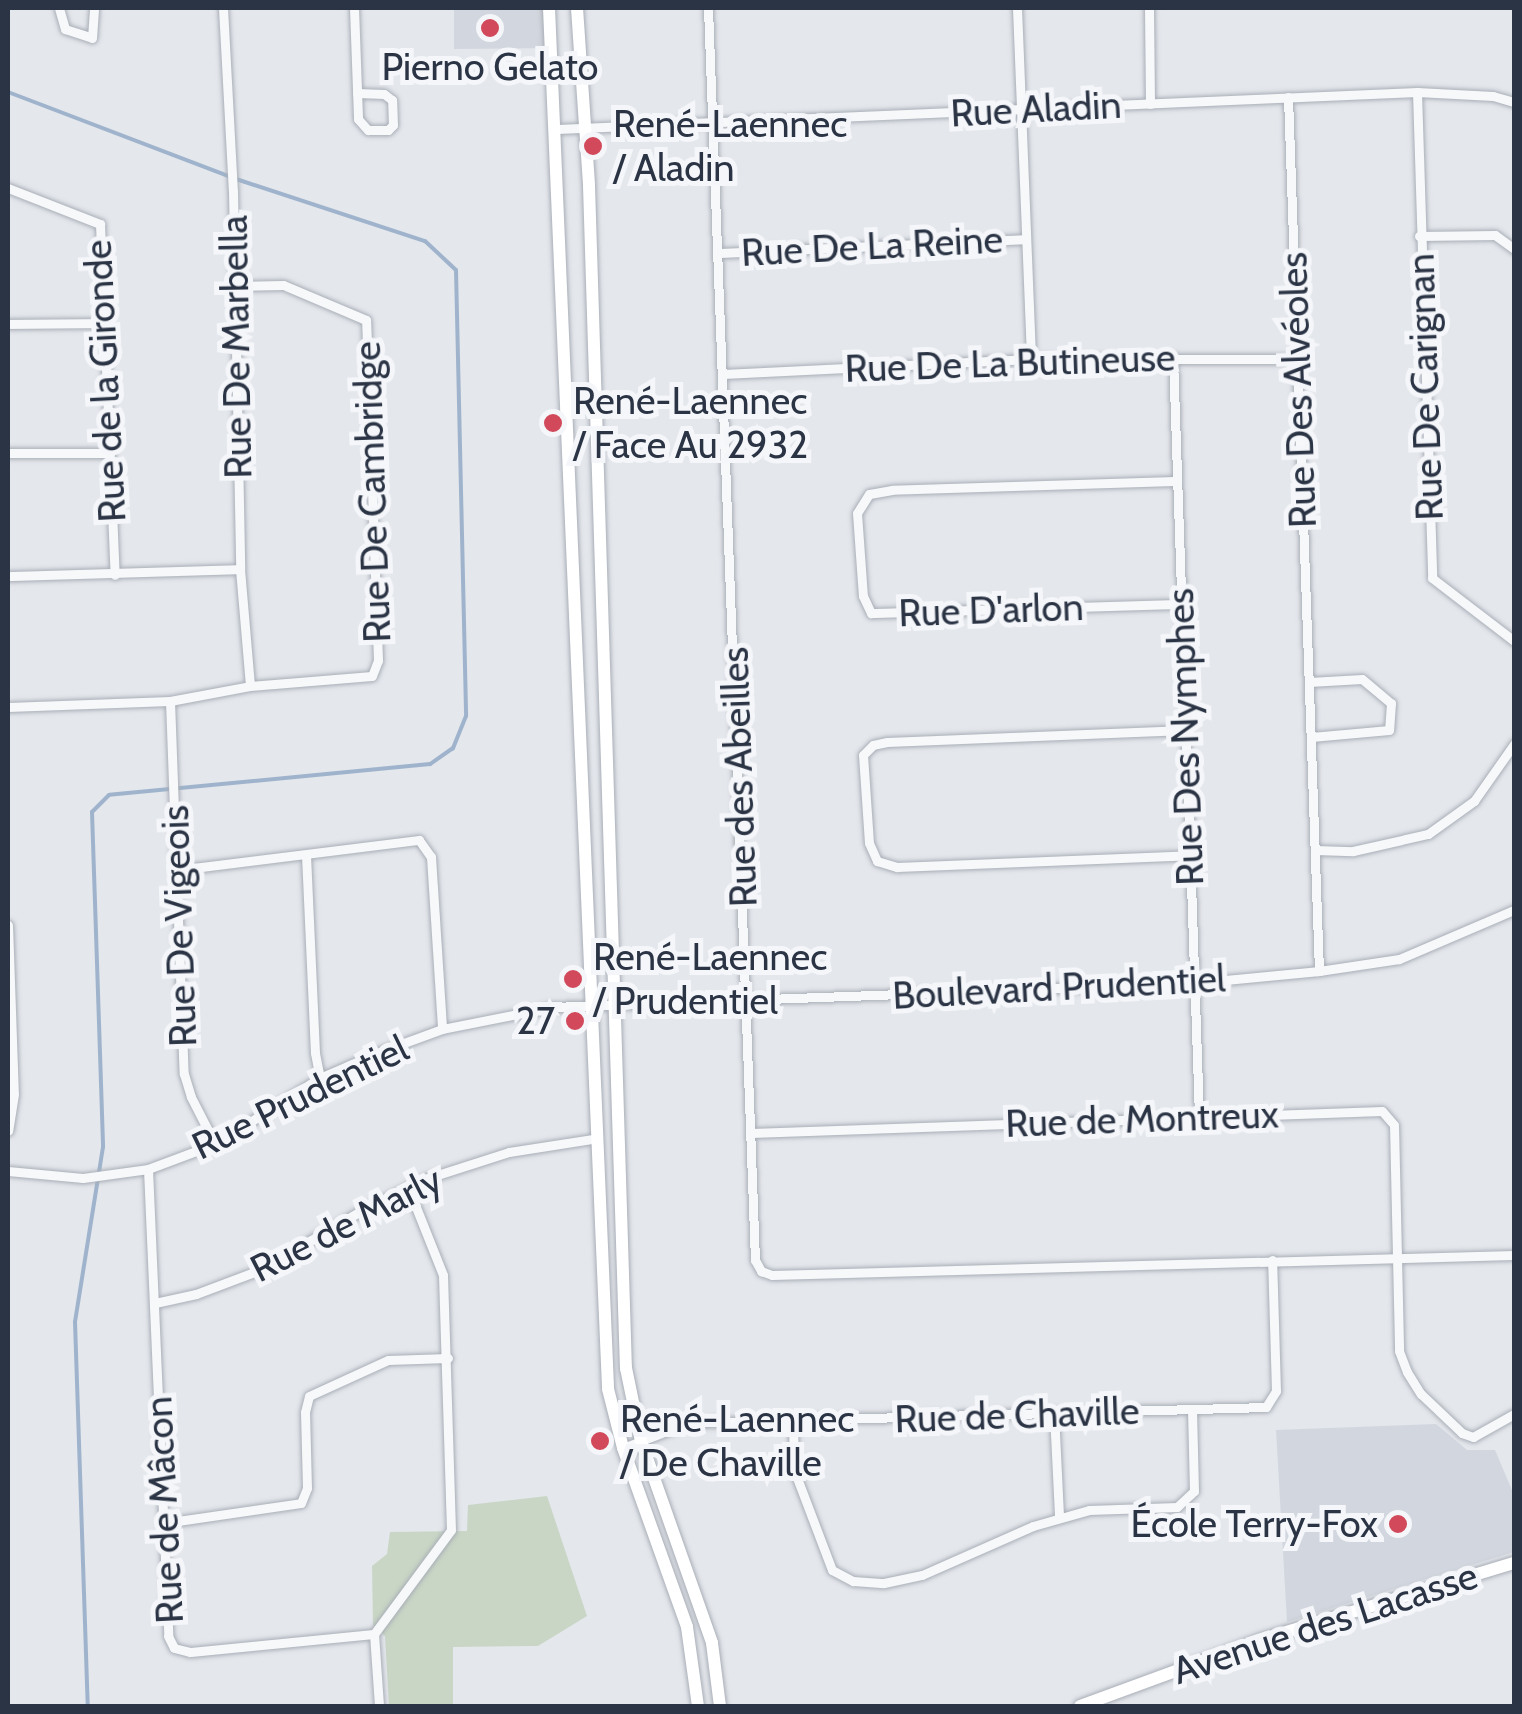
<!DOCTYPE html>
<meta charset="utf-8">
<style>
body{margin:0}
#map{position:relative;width:1522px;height:1714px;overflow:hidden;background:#e4e7ec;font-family:Cabin,sans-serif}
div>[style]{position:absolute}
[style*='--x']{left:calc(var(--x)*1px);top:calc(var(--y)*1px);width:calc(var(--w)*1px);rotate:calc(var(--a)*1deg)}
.built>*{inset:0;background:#d2d6de}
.green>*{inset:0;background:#c9d6c5}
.stream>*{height:4px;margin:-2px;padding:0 2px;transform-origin:2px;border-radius:2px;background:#9fb4cc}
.roads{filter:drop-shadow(0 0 2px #a9aeb7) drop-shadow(0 0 2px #a9aeb7)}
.street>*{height:9px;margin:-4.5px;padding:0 4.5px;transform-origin:4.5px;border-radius:4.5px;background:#f7f8fa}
.secondary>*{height:12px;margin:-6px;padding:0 6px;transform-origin:6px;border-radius:6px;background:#fff}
.dots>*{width:28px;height:28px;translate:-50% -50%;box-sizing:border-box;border:5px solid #f4f6f9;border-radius:50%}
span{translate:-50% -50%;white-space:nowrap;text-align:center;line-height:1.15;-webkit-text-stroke:10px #f4f6f9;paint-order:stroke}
.poi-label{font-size:38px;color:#2b3445}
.left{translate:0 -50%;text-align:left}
.right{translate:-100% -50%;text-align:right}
.street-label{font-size:38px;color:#2b3445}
.frame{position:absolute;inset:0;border:10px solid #2b3445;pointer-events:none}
</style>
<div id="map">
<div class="built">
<div style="clip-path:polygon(454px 8px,549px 8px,551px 48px,454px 49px)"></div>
<div style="clip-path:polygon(1436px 1424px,1467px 1450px,1495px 1450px,1514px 1495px,1514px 1552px,1287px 1622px,1276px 1430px)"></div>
</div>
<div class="green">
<div style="clip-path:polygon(547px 1496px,587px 1616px,538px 1646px,453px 1647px,453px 1706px,389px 1706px,385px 1636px,373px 1625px,372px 1566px,387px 1554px,390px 1532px,467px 1531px,468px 1505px)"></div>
</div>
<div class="stream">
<div style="--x:8;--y:92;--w:241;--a:20.9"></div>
<div style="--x:233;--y:178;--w:202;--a:18.2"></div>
<div style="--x:425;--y:241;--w:42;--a:43.1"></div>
<div style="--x:456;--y:270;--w:446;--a:88.7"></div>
<div style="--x:466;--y:716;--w:35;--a:112"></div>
<div style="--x:453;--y:748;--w:28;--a:145"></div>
<div style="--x:430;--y:764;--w:322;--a:174.5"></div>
<div style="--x:109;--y:795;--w:24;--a:135"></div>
<div style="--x:92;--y:812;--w:335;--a:88.1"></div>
<div style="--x:103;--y:1147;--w:177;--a:99.1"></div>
<div style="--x:75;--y:1322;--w:384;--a:88.1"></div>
</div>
<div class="roads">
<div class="street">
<div style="--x:59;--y:8;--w:22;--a:74"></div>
<div style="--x:65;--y:29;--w:28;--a:18"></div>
<div style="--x:92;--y:38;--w:30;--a:-86"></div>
<div style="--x:223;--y:8;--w:183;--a:86.9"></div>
<div style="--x:233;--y:191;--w:378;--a:88.9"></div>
<div style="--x:240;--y:569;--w:117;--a:85.1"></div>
<div style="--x:354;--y:8;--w:111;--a:87.9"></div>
<div style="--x:358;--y:119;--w:15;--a:48"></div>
<div style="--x:368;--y:130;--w:20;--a:0"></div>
<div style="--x:388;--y:130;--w:7;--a:-45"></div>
<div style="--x:393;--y:125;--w:25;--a:-92"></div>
<div style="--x:392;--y:100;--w:10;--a:-143"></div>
<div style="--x:384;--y:94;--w:27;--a:-178"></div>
<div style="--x:708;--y:8;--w:1253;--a:87.85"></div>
<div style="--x:755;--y:1260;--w:13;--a:61"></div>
<div style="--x:761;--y:1271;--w:12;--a:20"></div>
<div style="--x:772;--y:1275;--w:742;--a:-1.54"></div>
<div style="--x:1017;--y:8;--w:351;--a:87.7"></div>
<div style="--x:1149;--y:8;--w:96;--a:89.4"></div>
<div style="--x:1417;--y:92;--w:486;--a:88.2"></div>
<div style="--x:1432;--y:578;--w:103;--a:37.5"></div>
<div style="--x:1288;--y:97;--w:875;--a:87.97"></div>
<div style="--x:557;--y:129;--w:861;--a:-2.46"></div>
<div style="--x:1417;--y:92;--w:76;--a:3"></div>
<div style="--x:1493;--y:96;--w:22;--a:16"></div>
<div style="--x:8;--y:188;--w:99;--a:21.4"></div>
<div style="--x:100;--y:224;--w:351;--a:87.6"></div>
<div style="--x:1419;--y:236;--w:76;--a:-0.8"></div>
<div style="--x:1495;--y:235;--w:24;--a:36"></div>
<div style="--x:719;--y:253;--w:306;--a:-2.6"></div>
<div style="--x:8;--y:324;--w:96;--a:-0.6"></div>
<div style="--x:1173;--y:357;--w:759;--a:88.04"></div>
<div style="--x:723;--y:374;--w:308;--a:-2.8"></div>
<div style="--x:1031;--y:359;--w:266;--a:0"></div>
<div style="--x:8;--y:453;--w:102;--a:0"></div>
<div style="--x:1174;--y:481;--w:282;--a:178.2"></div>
<div style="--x:892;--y:490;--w:23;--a:170"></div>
<div style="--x:869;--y:494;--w:22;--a:122"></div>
<div style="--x:857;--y:513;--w:83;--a:85.9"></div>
<div style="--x:863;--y:596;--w:19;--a:65"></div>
<div style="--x:871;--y:613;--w:310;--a:-1.7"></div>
<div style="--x:8;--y:576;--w:232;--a:-1.7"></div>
<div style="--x:1309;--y:682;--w:53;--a:-3.2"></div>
<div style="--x:1362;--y:679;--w:38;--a:40"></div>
<div style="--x:1391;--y:703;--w:27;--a:94"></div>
<div style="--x:1389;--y:730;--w:78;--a:174.9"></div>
<div style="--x:170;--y:701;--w:373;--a:87.9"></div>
<div style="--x:184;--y:1074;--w:24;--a:73"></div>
<div style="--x:191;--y:1097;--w:53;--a:62.9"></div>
<div style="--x:8;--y:707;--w:162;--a:-2.1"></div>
<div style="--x:170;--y:701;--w:81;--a:-10.6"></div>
<div style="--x:250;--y:686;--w:122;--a:-4.7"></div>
<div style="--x:372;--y:676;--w:17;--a:-69"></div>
<div style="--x:378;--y:660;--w:340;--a:-92"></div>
<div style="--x:366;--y:320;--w:90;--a:-157.1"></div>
<div style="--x:283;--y:285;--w:50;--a:178.9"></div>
<div style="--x:1185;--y:730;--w:298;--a:177.7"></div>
<div style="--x:887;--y:742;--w:14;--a:168"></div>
<div style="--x:873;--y:745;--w:14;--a:135"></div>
<div style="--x:863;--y:755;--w:88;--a:86.1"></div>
<div style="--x:869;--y:843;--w:20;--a:66"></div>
<div style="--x:877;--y:861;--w:21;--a:17"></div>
<div style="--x:897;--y:867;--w:293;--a:-2.3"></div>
<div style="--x:1315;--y:850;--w:38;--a:2"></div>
<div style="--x:1353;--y:851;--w:77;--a:-12.8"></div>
<div style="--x:1428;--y:834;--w:57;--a:-35.7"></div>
<div style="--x:1474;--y:801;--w:70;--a:-54.9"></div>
<div style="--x:306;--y:855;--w:198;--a:87.4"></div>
<div style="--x:315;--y:1053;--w:25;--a:79"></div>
<div style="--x:177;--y:870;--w:244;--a:-7.1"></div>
<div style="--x:419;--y:840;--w:21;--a:55"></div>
<div style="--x:431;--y:857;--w:172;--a:86.3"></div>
<div style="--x:8;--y:925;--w:169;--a:88"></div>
<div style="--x:14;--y:1094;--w:37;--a:99"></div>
<div style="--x:751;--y:1133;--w:631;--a:-2"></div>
<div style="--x:1382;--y:1111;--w:18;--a:49"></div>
<div style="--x:1394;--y:1125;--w:226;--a:88.7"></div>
<div style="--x:1399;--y:1351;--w:22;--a:69"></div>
<div style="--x:1407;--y:1372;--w:26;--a:58"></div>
<div style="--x:1421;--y:1394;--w:57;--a:43.6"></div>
<div style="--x:1462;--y:1433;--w:12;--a:20"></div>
<div style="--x:1473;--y:1437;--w:47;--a:-29.3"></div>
<div style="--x:148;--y:1169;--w:467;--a:87.5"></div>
<div style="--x:168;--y:1636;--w:13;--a:63"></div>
<div style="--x:174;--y:1648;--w:16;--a:14"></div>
<div style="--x:190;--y:1652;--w:185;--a:-5.6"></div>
<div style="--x:374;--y:1634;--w:129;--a:-53.5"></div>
<div style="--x:451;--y:1530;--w:255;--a:-91.8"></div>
<div style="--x:443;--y:1275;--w:95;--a:-111.7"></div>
<div style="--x:8;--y:1171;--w:75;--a:5.3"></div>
<div style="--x:83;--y:1178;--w:66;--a:-7.9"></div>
<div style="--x:148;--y:1169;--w:72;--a:-20.5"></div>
<div style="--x:215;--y:1144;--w:124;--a:-32.2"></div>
<div style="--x:320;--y:1078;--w:68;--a:-23.5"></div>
<div style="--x:382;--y:1051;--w:64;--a:-20.1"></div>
<div style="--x:442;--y:1029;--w:113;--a:-11.2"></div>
<div style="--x:553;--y:1007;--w:641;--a:-2.14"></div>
<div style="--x:1194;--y:983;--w:126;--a:-5.5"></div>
<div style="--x:1319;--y:971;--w:81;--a:-8.5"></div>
<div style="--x:1399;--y:959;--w:125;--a:-23.1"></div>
<div style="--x:155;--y:1303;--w:42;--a:-12.4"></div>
<div style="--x:196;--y:1294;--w:68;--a:-20.6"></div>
<div style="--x:260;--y:1270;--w:121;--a:-30.4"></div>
<div style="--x:364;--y:1209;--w:71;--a:-25.8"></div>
<div style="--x:428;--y:1178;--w:85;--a:-17.8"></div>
<div style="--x:509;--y:1152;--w:90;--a:-8.9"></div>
<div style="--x:1054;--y:1413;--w:104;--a:87.2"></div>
<div style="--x:793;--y:1421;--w:49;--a:88.8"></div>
<div style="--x:794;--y:1470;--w:107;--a:69.2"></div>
<div style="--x:832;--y:1570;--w:24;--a:28"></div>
<div style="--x:853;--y:1581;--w:31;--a:4"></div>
<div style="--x:884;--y:1583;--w:39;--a:-12"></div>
<div style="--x:922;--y:1575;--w:121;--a:-23.8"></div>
<div style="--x:1033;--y:1526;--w:58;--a:-15.9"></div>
<div style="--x:1089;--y:1510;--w:88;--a:-2"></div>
<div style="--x:1177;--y:1507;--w:23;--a:-43"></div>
<div style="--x:1194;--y:1491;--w:81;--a:-91.4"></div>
<div style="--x:623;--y:1448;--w:69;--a:-21.3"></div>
<div style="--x:687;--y:1423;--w:579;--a:-1.58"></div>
<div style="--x:1266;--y:1407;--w:19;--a:-58"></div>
<div style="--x:1276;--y:1391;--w:131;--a:-91.7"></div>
<div style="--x:164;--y:1523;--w:138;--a:-8.3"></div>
<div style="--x:301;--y:1503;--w:16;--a:-68"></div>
<div style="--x:307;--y:1488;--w:76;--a:-91.5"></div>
<div style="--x:305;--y:1412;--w:16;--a:-76"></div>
<div style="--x:309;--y:1396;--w:87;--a:-24.5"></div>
<div style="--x:388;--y:1360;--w:60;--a:-1.9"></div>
<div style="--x:374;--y:1634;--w:72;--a:86"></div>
</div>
<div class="secondary">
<div style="--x:549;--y:8;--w:1382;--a:87.55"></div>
<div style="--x:608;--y:1389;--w:61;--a:75.7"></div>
<div style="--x:623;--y:1448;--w:190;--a:70.3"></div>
<div style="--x:687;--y:1627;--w:80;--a:82.1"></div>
<div style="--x:577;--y:8;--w:178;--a:86.1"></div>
<div style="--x:589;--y:186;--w:1183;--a:88.21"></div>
<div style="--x:626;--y:1368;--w:75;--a:78.4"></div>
<div style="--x:641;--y:1441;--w:214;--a:70.6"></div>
<div style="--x:712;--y:1643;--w:64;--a:82.8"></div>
<div style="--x:1080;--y:1706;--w:192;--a:-20.1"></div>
<div style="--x:1260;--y:1640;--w:265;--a:-16.9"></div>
</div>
</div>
<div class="dots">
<div style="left:490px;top:28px;background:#d1495b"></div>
<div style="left:593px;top:146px;background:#d1495b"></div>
<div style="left:553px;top:423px;background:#d1495b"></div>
<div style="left:573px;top:979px;background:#d1495b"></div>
<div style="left:575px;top:1021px;background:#d1495b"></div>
<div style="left:600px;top:1441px;background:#d1495b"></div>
<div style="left:1398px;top:1524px;background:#d1495b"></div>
</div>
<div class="poi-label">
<span style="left:490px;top:67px">Pierno Gelato</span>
<span class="left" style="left:613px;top:146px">René-Laennec<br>/ Aladin</span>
<span class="left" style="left:573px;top:423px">René-Laennec<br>/ Face Au 2932</span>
<span class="left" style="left:593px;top:979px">René-Laennec<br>/ Prudentiel</span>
<span class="right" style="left:555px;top:1021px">27</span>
<span class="left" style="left:620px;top:1441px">René-Laennec<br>/ De Chaville</span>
<span class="right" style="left:1378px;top:1524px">École Terry-Fox</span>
</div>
<div class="street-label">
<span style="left:1036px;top:109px;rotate:-3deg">Rue Aladin</span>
<span style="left:872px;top:246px;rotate:-3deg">Rue De La Reine</span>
<span style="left:236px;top:347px;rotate:-91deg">Rue De Marbella</span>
<span style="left:1010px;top:363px;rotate:-2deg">Rue De La Butineuse</span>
<span style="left:105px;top:381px;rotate:-93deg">Rue de la Gironde</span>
<span style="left:1425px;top:387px;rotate:-92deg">Rue De Carignan</span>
<span style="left:1298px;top:390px;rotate:-92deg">Rue Des Alvéoles</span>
<span style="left:372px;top:492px;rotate:-92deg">Rue De Cambridge</span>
<span style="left:991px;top:610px;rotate:-2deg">Rue D'arlon</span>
<span style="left:1185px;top:737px;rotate:-92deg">Rue Des Nymphes</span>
<span style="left:739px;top:777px;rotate:-92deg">Rue des Abeilles</span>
<span style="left:179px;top:926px;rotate:-92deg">Rue De Vigeois</span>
<span style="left:1059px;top:987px;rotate:-3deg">Boulevard Prudentiel</span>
<span style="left:300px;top:1097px;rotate:-26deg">Rue Prudentiel</span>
<span style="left:1142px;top:1119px;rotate:-2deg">Rue de Montreux</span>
<span style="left:346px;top:1224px;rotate:-27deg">Rue de Marly</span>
<span style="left:1017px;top:1415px;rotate:-2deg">Rue de Chaville</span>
<span style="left:164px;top:1510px;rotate:-93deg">Rue de Mâcon</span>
<span style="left:1325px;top:1623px;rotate:-18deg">Avenue des Lacasse</span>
</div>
<div class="frame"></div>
</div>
